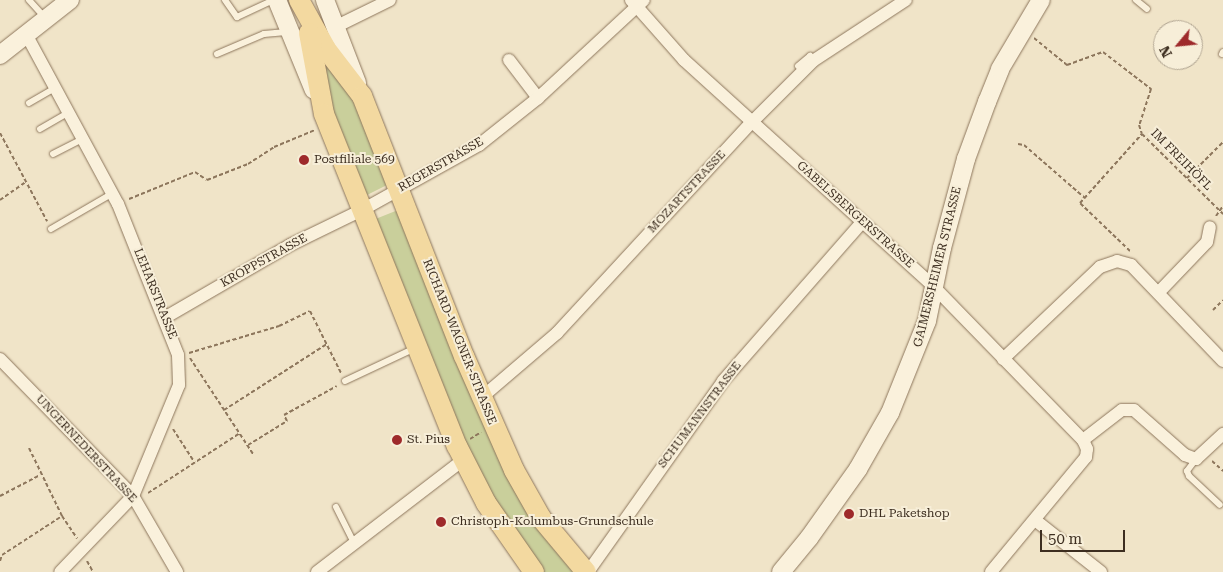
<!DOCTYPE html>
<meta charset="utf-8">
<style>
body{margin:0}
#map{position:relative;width:1223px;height:572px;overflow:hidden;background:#f0e4c8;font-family:"Roboto Serif",serif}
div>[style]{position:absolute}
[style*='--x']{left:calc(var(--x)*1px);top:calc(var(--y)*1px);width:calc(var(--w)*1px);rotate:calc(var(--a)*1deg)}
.green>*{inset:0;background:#c9cf9b}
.path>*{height:2px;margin-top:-1px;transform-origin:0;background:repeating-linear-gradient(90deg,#8d765c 0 4px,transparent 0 6.5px)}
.roads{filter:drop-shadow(0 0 1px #8d765c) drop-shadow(0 0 1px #8d765c)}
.lane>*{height:6px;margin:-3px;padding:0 3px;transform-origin:3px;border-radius:3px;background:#faf1dc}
.street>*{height:12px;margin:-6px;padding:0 6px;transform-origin:6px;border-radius:6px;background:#faf1dc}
.secondary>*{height:18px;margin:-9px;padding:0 9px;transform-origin:9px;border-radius:9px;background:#faf1dc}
.primary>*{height:20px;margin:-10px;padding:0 10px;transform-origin:10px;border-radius:10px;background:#f3d9a0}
.dots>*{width:14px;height:14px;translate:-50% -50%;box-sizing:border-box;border:2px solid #f7eed8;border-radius:50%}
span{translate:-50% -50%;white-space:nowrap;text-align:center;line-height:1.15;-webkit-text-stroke:4px #f7eed8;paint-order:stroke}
.poi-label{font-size:12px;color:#3d2e20}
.left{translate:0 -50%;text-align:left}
.street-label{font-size:12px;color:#3d2e20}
.north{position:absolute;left:1153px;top:20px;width:50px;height:50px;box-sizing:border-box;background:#f7eed8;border:1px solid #ada18e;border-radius:50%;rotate:242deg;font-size:14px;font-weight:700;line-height:20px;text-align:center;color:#3d2e20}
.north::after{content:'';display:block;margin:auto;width:18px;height:22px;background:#9e2a2b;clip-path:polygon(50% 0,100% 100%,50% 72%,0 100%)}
.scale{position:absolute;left:1040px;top:530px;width:85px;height:22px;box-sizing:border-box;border:2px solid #3d2e20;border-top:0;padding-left:6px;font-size:15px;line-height:18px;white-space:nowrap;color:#3d2e20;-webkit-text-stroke:4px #f7eed8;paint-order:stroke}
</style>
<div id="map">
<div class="green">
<div style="clip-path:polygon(323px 52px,348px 89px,389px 184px,363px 197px,333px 119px)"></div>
<div style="clip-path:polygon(403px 208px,481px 413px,577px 572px,542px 572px,507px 525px,463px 445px,373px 220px)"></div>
</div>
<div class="path">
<div style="--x:1034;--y:38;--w:43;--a:39.3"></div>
<div style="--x:1067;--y:65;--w:38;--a:-20"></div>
<div style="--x:1103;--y:52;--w:61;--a:37.6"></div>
<div style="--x:1151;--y:89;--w:38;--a:108"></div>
<div style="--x:1139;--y:125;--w:9;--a:72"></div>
<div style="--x:1142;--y:134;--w:114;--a:44.6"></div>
<div style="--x:0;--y:133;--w:100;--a:61.9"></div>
<div style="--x:1018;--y:144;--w:6;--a:9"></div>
<div style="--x:1024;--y:145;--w:81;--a:41"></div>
<div style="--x:1187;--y:178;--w:51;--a:-45"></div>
<div style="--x:129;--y:199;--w:71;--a:-22.2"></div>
<div style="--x:195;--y:172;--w:14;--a:34"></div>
<div style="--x:207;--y:180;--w:44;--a:-21.3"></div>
<div style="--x:248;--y:164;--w:31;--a:-33"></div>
<div style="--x:274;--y:147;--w:44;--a:-22.5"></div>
<div style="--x:0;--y:200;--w:32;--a:-35"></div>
<div style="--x:1216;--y:216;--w:12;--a:-55"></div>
<div style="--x:1130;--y:251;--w:69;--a:-136.2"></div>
<div style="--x:1080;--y:203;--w:93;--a:-48.1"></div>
<div style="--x:1213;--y:310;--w:14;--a:-45"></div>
<div style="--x:189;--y:353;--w:94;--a:-16.7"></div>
<div style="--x:279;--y:326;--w:34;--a:-26"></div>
<div style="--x:310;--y:311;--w:69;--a:63.4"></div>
<div style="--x:190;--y:358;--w:115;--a:56.7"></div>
<div style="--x:224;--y:410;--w:122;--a:-32.7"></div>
<div style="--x:173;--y:429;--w:40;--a:57.1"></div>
<div style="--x:470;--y:439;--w:13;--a:-32"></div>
<div style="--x:248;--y:445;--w:46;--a:-31.6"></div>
<div style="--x:287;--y:421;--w:7;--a:-117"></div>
<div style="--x:284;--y:415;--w:60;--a:-28.7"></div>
<div style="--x:29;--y:448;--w:76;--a:64.1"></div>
<div style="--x:62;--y:516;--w:27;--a:56"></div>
<div style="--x:1212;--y:461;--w:15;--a:42"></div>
<div style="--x:148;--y:493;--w:110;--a:-33.1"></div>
<div style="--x:0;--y:496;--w:45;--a:-27.7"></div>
<div style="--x:0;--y:561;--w:6;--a:-72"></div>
<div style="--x:2;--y:555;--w:72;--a:-33"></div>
<div style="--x:87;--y:561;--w:13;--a:61"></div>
</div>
<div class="roads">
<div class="lane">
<div style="--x:29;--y:0;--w:24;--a:48"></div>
<div style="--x:225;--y:0;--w:21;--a:55"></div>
<div style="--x:237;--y:17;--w:40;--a:-25"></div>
<div style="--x:1136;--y:0;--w:14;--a:39"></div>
<div style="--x:217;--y:54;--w:51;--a:-23.1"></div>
<div style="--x:264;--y:34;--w:25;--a:-5"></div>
<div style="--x:1222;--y:54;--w:2;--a:-63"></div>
<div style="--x:798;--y:66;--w:16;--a:-40"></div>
<div style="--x:810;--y:56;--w:4;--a:63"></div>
<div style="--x:29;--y:103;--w:30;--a:-30"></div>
<div style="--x:40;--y:129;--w:34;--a:-30"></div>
<div style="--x:53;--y:154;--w:35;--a:-27"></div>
<div style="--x:51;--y:229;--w:72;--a:-30.1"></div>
<div style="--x:345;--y:381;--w:77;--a:-25.2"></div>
<div style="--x:1196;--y:459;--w:15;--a:127"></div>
<div style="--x:1187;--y:471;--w:5;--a:68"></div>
<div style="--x:1189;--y:476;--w:42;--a:43.1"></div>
<div style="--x:336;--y:507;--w:40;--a:63.4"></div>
</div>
<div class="street">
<div style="--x:631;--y:0;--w:80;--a:48.5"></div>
<div style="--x:684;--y:60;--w:338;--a:42.2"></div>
<div style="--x:934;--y:287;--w:214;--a:45.8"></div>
<div style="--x:1083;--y:440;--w:10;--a:66"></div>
<div style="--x:1087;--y:449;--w:8;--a:97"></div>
<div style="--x:1086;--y:457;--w:149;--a:129.6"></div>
<div style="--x:335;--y:27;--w:61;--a:-26.1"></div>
<div style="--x:26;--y:34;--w:193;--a:61.6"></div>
<div style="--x:118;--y:204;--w:162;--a:68.3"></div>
<div style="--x:178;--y:355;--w:30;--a:88"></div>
<div style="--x:179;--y:385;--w:120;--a:112.5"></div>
<div style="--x:133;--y:496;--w:105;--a:133.8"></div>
<div style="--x:509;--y:60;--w:48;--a:52.7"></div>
<div style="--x:1159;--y:292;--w:69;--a:-46.2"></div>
<div style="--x:1207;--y:242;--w:15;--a:-79"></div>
<div style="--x:166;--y:317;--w:143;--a:-30.1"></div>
<div style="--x:290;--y:245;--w:82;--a:-25.9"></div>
<div style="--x:364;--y:209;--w:132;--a:-29.1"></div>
<div style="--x:479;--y:145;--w:75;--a:-38.5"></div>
<div style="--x:538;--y:98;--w:144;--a:-42.8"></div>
<div style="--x:0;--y:359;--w:191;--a:45.8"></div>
<div style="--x:133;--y:496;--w:88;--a:59.9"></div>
<div style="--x:1003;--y:359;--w:134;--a:-43.5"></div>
<div style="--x:1100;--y:267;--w:18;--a:-19"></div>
<div style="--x:1117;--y:261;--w:15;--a:16"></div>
<div style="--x:1131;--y:265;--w:133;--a:46.2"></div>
<div style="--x:481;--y:398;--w:100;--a:-40.5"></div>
<div style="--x:557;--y:333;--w:287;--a:-47.3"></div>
<div style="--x:752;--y:122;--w:86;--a:-45"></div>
<div style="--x:813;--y:61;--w:111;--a:-33.3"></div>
<div style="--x:1083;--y:440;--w:49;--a:-37.6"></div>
<div style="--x:1122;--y:410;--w:12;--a:0"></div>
<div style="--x:1134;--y:410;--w:68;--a:41.4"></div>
<div style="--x:1185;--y:455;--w:12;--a:20"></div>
<div style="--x:1196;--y:459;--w:37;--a:-43"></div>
<div style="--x:1035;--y:520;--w:84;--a:38.2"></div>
<div style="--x:317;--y:572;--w:184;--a:-37.5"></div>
<div style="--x:588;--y:572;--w:234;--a:-54.7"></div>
<div style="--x:723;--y:381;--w:211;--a:-48.8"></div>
</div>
<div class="secondary">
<div style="--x:277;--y:0;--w:97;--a:67.7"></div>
<div style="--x:325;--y:0;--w:89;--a:68.9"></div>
<div style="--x:0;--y:55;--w:89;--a:-38.2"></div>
<div style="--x:781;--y:572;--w:44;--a:-50.5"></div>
<div style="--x:809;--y:538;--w:85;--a:-54.6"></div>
<div style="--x:858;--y:469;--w:64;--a:-60.3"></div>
<div style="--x:890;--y:413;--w:99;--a:-68.1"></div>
<div style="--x:927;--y:321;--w:75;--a:-78.4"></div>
<div style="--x:942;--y:248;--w:92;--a:-74.9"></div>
<div style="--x:966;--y:159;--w:61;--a:-69.8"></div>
<div style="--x:987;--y:102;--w:35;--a:-68"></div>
<div style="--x:1000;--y:69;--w:80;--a:-59.3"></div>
</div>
<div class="primary">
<div style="--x:299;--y:0;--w:56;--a:61.1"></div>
<div style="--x:326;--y:49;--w:59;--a:52.5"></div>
<div style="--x:362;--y:96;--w:279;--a:68.6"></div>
<div style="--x:464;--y:356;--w:124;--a:66.3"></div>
<div style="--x:514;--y:470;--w:55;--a:60.6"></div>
<div style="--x:541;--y:518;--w:70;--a:50.2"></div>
<div style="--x:309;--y:33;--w:82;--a:79.5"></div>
<div style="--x:324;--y:114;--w:358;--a:68.2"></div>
<div style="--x:457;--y:446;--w:64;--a:63"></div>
<div style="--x:486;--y:503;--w:84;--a:55.2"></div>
</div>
</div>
<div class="dots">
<div style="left:304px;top:160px;background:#9e2a2b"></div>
<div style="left:397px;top:440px;background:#9e2a2b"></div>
<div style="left:849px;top:514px;background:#9e2a2b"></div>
<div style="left:441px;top:522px;background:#9e2a2b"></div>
</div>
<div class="poi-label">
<span class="left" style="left:314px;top:160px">Postfiliale 569</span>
<span class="left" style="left:407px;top:440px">St. Pius</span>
<span class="left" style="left:859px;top:514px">DHL Paketshop</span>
<span class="left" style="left:451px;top:522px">Christoph-Kolumbus-Grundschule</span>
</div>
<div class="street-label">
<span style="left:1181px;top:160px;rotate:45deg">IM FREIHÖFL</span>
<span style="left:441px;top:165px;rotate:-30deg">REGERSTRASSE</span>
<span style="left:687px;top:192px;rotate:-47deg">MOZARTSTRASSE</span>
<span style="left:855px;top:215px;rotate:42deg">GABELSBERGERSTRASSE</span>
<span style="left:264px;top:261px;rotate:-29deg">KROPPSTRASSE</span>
<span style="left:938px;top:267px;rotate:-76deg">GAIMERSHEIMER STRASSE</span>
<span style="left:155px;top:294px;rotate:68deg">LEHARSTRASSE</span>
<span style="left:459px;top:342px;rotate:68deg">RICHARD-WAGNER-STRASSE</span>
<span style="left:700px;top:415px;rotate:-53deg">SCHUMANNSTRASSE</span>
<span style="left:86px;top:449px;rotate:47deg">UNGERNEDERSTRASSE</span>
</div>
<div class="north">N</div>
<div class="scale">50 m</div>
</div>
